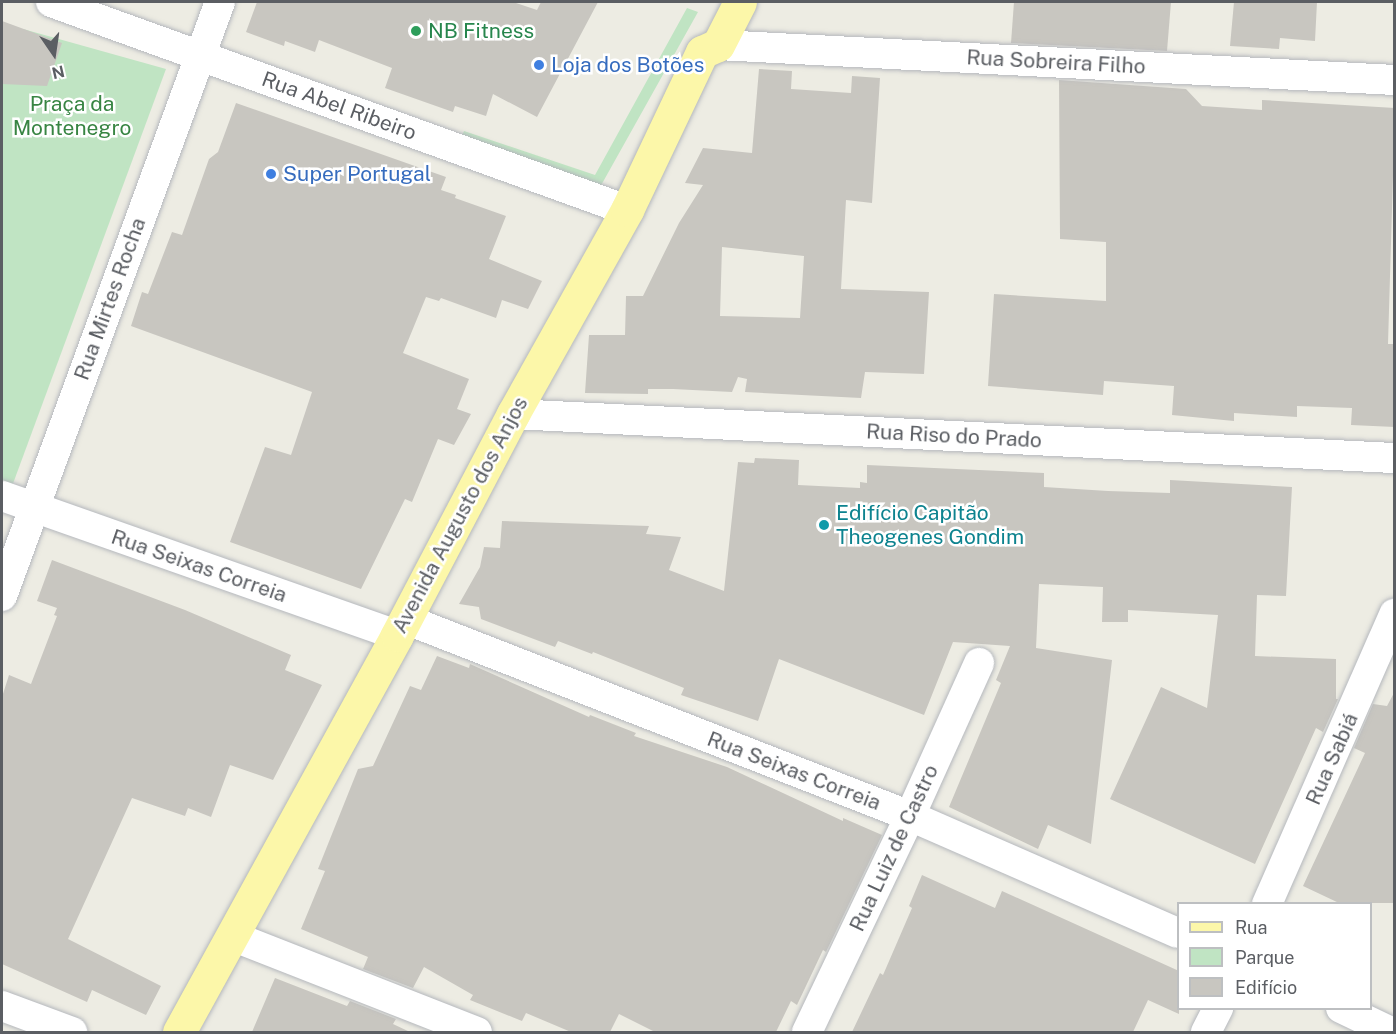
<!DOCTYPE html>
<meta charset="utf-8">
<style>
body{margin:0}
#map{position:relative;width:1396px;height:1034px;overflow:hidden;background:#edece3;font-family:"Public Sans",sans-serif}
div>[style]{position:absolute}
[style*='--x']{left:calc(var(--x)*1px);top:calc(var(--y)*1px);width:calc(var(--w)*1px);rotate:calc(var(--a)*1deg)}
.green>*{inset:0;background:#c0e4c3}
.building>*{inset:0;background:#c8c6c0}
.roads{filter:drop-shadow(0 0 2px #b5b8bd) drop-shadow(0 0 2px #b5b8bd)}
.minor>*{height:30px;margin:-15px;padding:0 15px;transform-origin:15px;border-radius:15px;background:#fff}
.primary>*{height:33px;margin:-16.5px;padding:0 16.5px;transform-origin:16.5px;border-radius:16.5px;background:#fcf7a9}
.dots>*{width:16px;height:16px;translate:-50% -50%;box-sizing:border-box;border:3px solid #fff;border-radius:50%}
span{translate:-50% -50%;white-space:nowrap;text-align:center;line-height:1.15;-webkit-text-stroke:5px #fff;paint-order:stroke}
.leisure-label{font-size:21px;color:#27864d}
.left{translate:0 -50%;text-align:left}
.street-label{font-size:21px;color:#5b5e63}
.shop-label{font-size:21px;color:#366cbe}
.park-label{font-size:21px;color:#388543}
.culture-label{font-size:21px;color:#0d838f}
.frame{position:absolute;inset:0;border:3px solid #5b5e63;pointer-events:none}
.legend{position:absolute;left:1177px;top:902px;width:195px;height:108px;box-sizing:border-box;background:#fff;border:2px solid #bdbfc1;margin:0;padding:8px 10px;list-style:none;font-size:18px;color:#5b5e63}
.legend li{display:flex;align-items:center;gap:12px;height:30px}
.legend b{width:30px;border:2px solid #bdbfc1}
.north{position:absolute;left:24px;top:24px;width:60px;height:60px;-webkit-text-stroke:4px #fff;paint-order:stroke;rotate:167deg;font-size:16px;font-weight:700;line-height:24px;text-align:center;color:#5b5e63}
.north::after{content:'';display:block;margin:auto;width:21px;height:27px;background:#5b5e63;clip-path:polygon(50% 0,100% 100%,50% 72%,0 100%)}
</style>
<div id="map">
<div class="green">
<div style="clip-path:polygon(687px 8px,698px 12px,599px 189px,460px 140px,464px 131px,595px 175px)"></div>
<div style="clip-path:polygon(23px 29px,166px 69px,11px 489px,2px 486px,2px 84px)"></div>
</div>
<div class="building">
<div style="clip-path:polygon(257px 2px,513px 2px,537px 10px,541px 2px,598px 2px,537px 117px,493px 94px,486px 116px,455px 106px,453px 112px,385px 88px,392px 68px,319px 40px,315px 52px,285px 41px,284px 46px,246px 32px)"></div>
<div style="clip-path:polygon(1014px 2px,1171px 2px,1167px 51px,1011px 43px)"></div>
<div style="clip-path:polygon(1234px 2px,1317px 2px,1315px 41px,1280px 38px,1279px 49px,1230px 46px)"></div>
<div style="clip-path:polygon(2px 21px,62px 43px,47px 86px,2px 84px)"></div>
<div style="clip-path:polygon(evenodd,759px 69px,792px 71px,791px 89px,851px 93px,852px 76px,880px 78px,872px 203px,846px 200px,841px 289px,929px 292px,924px 374px,865px 372px,861px 398px,745px 392px,747px 379px,738px 377px,732px 392px,673px 389px,648px 389px,648px 394px,585px 393px,589px 335px,625px 335px,626px 296px,643px 296px,679px 223px,703px 185px,685px 183px,703px 148px,752px 153px,759px 69px,722px 247px,804px 256px,800px 318px,720px 316px,722px 247px)"></div>
<div style="clip-path:polygon(1059px 80px,1186px 89px,1202px 106px,1262px 110px,1262px 100px,1395px 108px,1388px 344px,1395px 344px,1395px 427px,1351px 425px,1352px 408px,1297px 406px,1297px 417px,1234px 413px,1234px 421px,1172px 415px,1174px 386px,1104px 381px,1103px 395px,988px 386px,994px 294px,1106px 301px,1106px 242px,1060px 239px)"></div>
<div style="clip-path:polygon(236px 103px,446px 177px,441px 190px,456px 195px,455px 198px,506px 216px,489px 259px,542px 281px,528px 309px,502px 300px,496px 318px,441px 298px,439px 301px,426px 297px,403px 353px,469px 379px,457px 409px,471px 414px,454px 445px,438px 439px,412px 502px,405px 499px,361px 589px,230px 542px,265px 447px,291px 455px,312px 392px,131px 326px,142px 292px,148px 294px,172px 232px,182px 235px,209px 159px,218px 152px)"></div>
<div style="clip-path:polygon(755px 458px,799px 460px,798px 485px,860px 488px,860px 482px,867px 483px,867px 465px,1044px 473px,1044px 487px,1108px 491px,1170px 493px,1170px 480px,1292px 487px,1286px 596px,1257px 595px,1255px 656px,1336px 659px,1336px 699px,1338px 699px,1323px 732px,1316px 728px,1255px 864px,1110px 799px,1161px 687px,1207px 708px,1218px 615px,1128px 610px,1128px 622px,1102px 622px,1103px 587px,1039px 584px,1036px 648px,1112px 660px,1091px 844px,1048px 825px,1038px 849px,949px 807px,1001px 683px,996px 680px,1010px 646px,953px 642px,924px 715px,779px 659px,758px 721px,681px 695px,684px 688px,593px 652px,592px 654px,558px 641px,555px 647px,481px 619px,479px 607px,459px 604px,480px 567px,484px 547px,500px 548px,502px 521px,649px 526px,646px 534px,681px 537px,669px 570px,724px 591px,738px 462px,754px 463px)"></div>
<div style="clip-path:polygon(52px 560px,185px 610px,291px 655px,285px 670px,322px 685px,273px 780px,230px 765px,211px 817px,188px 808px,185px 816px,132px 798px,68px 939px,161px 986px,146px 1015px,92px 990px,87px 1002px,2px 964px,2px 697px,9px 675px,31px 684px,57px 616px,54px 615px,57px 608px,37px 601px)"></div>
<div style="clip-path:polygon(437px 656px,469px 668px,470px 664px,589px 717px,590px 715px,636px 733px,634px 736px,727px 767px,843px 821px,843px 818px,882px 835px,826px 952px,823px 950px,797px 1005px,791px 1001px,776px 1032px,655px 1032px,619px 1014px,610px 1032px,571px 1032px,526px 1013px,522px 1021px,470px 1000px,473px 995px,424px 967px,413px 988px,363px 969px,368px 957px,301px 929px,325px 871px,318px 869px,358px 769px,373px 766px,410px 686px,421px 690px)"></div>
<div style="clip-path:polygon(1395px 691px,1395px 903px,1339px 903px,1303px 886px,1365px 753px,1354px 748px,1373px 704px,1387px 706px)"></div>
<div style="clip-path:polygon(922px 875px,995px 908px,1002px 891px,1179px 971px,1179px 1014px,1148px 1000px,1133px 1032px,852px 1032px,880px 973px,883px 975px,912px 908px,909px 906px)"></div>
<div style="clip-path:polygon(275px 978px,347px 1006px,350px 1001px,396px 1019px,393px 1024px,410px 1032px,252px 1032px)"></div>
</div>
<div class="roads">
<div class="minor">
<div style="--x:51;--y:2;--w:612;--a:19.86"></div>
<div style="--x:718;--y:45;--w:677;--a:2.96"></div>
<div style="--x:513;--y:414;--w:882;--a:2.86"></div>
<div style="--x:2;--y:496;--w:419;--a:19.4"></div>
<div style="--x:2;--y:596;--w:633;--a:-69.85"></div>
<div style="--x:405;--y:619;--w:542;--a:21.31"></div>
<div style="--x:910;--y:816;--w:292;--a:23.6"></div>
<div style="--x:1267;--y:904;--w:317;--a:-66.3"></div>
<div style="--x:232;--y:936;--w:263;--a:21.4"></div>
<div style="--x:2;--y:1006;--w:75;--a:20.4"></div>
<div style="--x:1341;--y:1008;--w:55;--a:25.6"></div>
<div style="--x:807;--y:1032;--w:239;--a:-64.5"></div>
<div style="--x:910;--y:816;--w:168;--a:-65.7"></div>
<div style="--x:1206;--y:1032;--w:27;--a:-63"></div>
</div>
<div class="primary">
<div style="--x:179;--y:1032;--w:453;--a:-61.2"></div>
<div style="--x:397;--y:635;--w:250;--a:-62.3"></div>
<div style="--x:513;--y:414;--w:234;--a:-60.8"></div>
<div style="--x:627;--y:210;--w:175;--a:-64.6"></div>
<div style="--x:702;--y:52;--w:17;--a:-24"></div>
<div style="--x:718;--y:45;--w:48;--a:-62.9"></div>
</div>
</div>
<div class="dots">
<div style="left:416px;top:31px;background:#2e9e5b"></div>
<div style="left:539px;top:65px;background:#3f7fe0"></div>
<div style="left:271px;top:174px;background:#3f7fe0"></div>
<div style="left:824px;top:525px;background:#0f9aa8"></div>
</div>
<div class="leisure-label">
<span class="left" style="left:428px;top:31px">NB Fitness</span>
</div>
<div class="street-label">
<span style="left:1056px;top:62px;rotate:3deg">Rua Sobreira Filho</span>
<span style="left:339px;top:106px;rotate:20deg">Rua Abel Ribeiro</span>
<span style="left:110px;top:299px;rotate:-70deg">Rua Mirtes Rocha</span>
<span style="left:954px;top:436px;rotate:3deg">Rua Riso do Prado</span>
<span style="left:460px;top:515px;rotate:-62deg">Avenida Augusto dos Anjos</span>
<span style="left:199px;top:566px;rotate:19deg">Rua Seixas Correia</span>
<span style="left:1332px;top:759px;rotate:-66deg">Rua Sabiá</span>
<span style="left:794px;top:771px;rotate:21deg">Rua Seixas Correia</span>
<span style="left:894px;top:848px;rotate:-65deg">Rua Luiz de Castro</span>
</div>
<div class="shop-label">
<span class="left" style="left:551px;top:65px">Loja dos Botões</span>
<span class="left" style="left:283px;top:174px">Super Portugal</span>
</div>
<div class="park-label">
<span style="left:72px;top:116px">Praça da<br>Montenegro</span>
</div>
<div class="culture-label">
<span class="left" style="left:836px;top:525px">Edifício Capitão<br>Theogenes Gondim</span>
</div>
<div class="frame"></div>
<ul class="legend">
<li><b style="height:8px;background:#fcf7a9"></b>Rua</li>
<li><b style="height:16px;background:#c0e4c3"></b>Parque</li>
<li><b style="height:16px;background:#c8c6c0"></b>Edifício</li>
</ul>
<div class="north">N</div>
</div>
